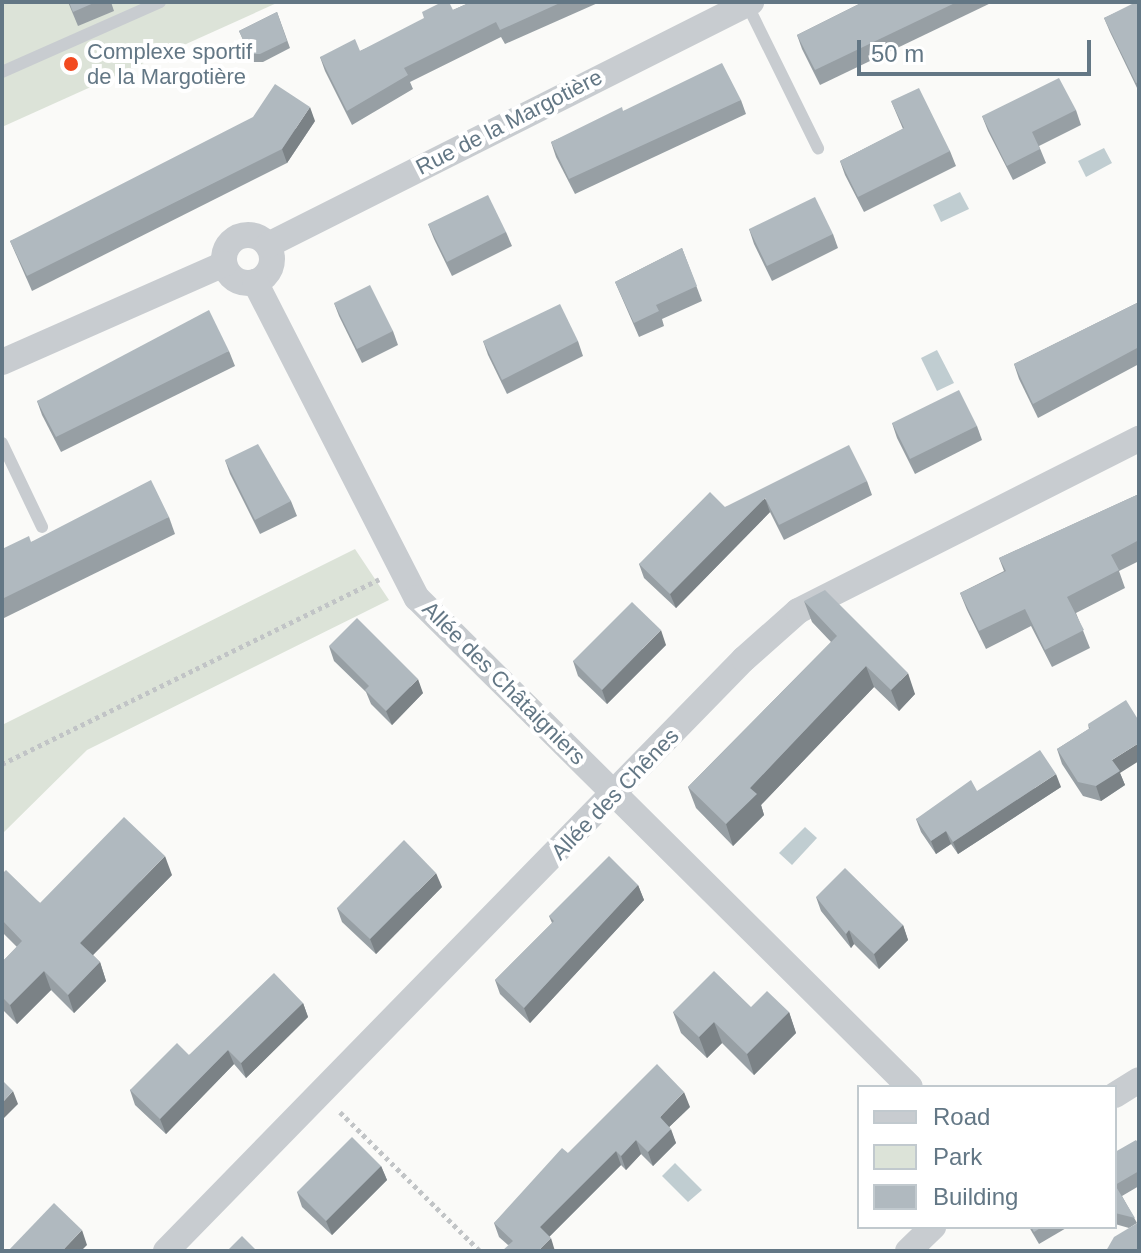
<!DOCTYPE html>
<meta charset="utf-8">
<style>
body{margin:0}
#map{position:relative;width:1141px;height:1253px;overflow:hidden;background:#fafaf8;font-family:Arial,sans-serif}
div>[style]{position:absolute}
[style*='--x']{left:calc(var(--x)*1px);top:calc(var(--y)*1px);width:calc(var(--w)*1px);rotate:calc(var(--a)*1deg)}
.green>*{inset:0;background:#dce3d8}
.water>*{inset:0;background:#c0cdd1}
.path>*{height:5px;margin-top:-2.5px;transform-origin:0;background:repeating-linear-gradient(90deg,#c1c4c6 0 4px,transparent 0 8px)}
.service>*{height:12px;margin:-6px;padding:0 6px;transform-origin:6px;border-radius:6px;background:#c8ccd0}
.minor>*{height:26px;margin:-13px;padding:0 13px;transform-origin:13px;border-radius:13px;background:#c8ccd0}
.minor>.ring{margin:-13px;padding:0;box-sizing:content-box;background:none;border:26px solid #c8ccd0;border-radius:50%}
.wall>*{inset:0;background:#979fa4}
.shaded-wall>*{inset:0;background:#7b8286}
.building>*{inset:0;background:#b0b9bf}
.dots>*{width:22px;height:22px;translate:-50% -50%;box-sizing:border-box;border:4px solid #fff;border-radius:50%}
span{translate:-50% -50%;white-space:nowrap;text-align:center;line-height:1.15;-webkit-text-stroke:8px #fff;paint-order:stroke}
.poi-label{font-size:22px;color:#637785}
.left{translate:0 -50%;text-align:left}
.street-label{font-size:22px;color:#637785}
.frame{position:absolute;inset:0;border:4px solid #637785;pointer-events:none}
.legend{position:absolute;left:857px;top:1085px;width:260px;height:144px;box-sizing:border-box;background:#fff;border:2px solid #c1c9ce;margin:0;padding:10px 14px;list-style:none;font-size:24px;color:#637785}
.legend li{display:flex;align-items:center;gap:16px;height:40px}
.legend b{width:40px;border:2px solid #c1c9ce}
.scale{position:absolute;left:857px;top:40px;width:234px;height:36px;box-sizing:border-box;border:4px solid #637785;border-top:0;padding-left:10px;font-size:24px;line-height:28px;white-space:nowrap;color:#637785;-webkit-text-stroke:6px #fff;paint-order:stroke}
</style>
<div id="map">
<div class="green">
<div style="clip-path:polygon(2px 2px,279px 2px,2px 127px)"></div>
<div style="clip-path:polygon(355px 549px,389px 600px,87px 750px,2px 834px,2px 725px)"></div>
</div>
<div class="water">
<div style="clip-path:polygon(1104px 148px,1112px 163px,1086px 177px,1078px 161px)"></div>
<div style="clip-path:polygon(960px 192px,969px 209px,941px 222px,933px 205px)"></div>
<div style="clip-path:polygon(937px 350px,954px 383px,937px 391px,921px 358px)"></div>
<div style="clip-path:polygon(805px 827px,817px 838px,792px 865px,779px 853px)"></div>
<div style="clip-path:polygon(675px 1163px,702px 1190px,688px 1202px,662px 1176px)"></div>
</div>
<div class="path">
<div style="--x:2;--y:764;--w:420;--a:-26.1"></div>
<div style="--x:340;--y:1112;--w:197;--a:44.8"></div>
</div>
<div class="service">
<div style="--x:747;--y:4;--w:161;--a:63.8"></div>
<div style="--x:2;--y:72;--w:173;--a:-23.9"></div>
<div style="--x:2;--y:443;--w:93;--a:64.5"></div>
</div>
<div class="minor">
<div class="ring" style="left:224px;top:235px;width:22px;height:22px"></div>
<div style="--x:268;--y:245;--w:541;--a:-26.71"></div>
<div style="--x:255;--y:282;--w:355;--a:62.9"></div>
<div style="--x:417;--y:598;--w:694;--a:44.77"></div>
<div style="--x:2;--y:362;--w:243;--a:-23.8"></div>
<div style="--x:1115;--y:1095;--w:28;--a:-32"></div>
<div style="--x:166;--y:1251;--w:827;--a:-45.69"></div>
<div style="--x:744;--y:659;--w:72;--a:-41.6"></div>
<div style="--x:798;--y:611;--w:382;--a:-26.8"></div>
<div style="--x:908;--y:1251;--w:35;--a:-44"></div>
</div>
<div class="wall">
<div style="clip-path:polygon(68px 2px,111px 2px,114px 11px,78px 26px)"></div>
<div style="clip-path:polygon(471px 2px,600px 2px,505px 44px,501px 37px,410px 82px,413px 89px,352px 125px,325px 71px,320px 57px,360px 51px)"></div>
<div style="clip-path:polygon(863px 2px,993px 2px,820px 85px,802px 49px,797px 35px)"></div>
<div style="clip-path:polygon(1139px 2px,1139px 92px,1110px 32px,1104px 18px)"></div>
<div style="clip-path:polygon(277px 12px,290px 48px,263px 62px,253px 62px,239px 31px)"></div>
<div style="clip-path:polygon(741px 100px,746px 114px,575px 194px,556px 157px,551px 142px,623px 111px)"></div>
<div style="clip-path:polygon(891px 101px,950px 151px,956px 166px,864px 212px,845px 175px,840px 161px,903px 129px)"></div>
<div style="clip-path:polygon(1076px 110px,1081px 125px,1039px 146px,1046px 163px,1013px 180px,988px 131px,982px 116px)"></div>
<div style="clip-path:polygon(315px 121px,287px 163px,32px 291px,10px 241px)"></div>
<div style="clip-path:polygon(428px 224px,506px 232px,512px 246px,452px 276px,434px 239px)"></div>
<div style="clip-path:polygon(749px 229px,833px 234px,838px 248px,772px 281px,754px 244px)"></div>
<div style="clip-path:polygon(682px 248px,702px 301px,662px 319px,664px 326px,639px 337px,615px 282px)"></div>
<div style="clip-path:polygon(1139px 302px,1139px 364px,1038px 418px,1019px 379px,1014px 364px)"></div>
<div style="clip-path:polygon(334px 303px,393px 331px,398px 345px,362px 363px,339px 316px)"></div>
<div style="clip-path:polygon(483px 341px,578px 341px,583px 356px,507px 394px,488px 355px)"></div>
<div style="clip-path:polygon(229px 351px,235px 366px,61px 452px,42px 415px,37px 401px)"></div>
<div style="clip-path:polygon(892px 423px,977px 426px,982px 440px,915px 474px,897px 438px)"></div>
<div style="clip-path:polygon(225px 460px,291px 501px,297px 516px,260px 534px,230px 474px)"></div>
<div style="clip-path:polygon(867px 481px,872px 495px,784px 540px,770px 512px,676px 608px,644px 578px,639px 564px,725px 507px)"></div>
<div style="clip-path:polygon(1139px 494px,1139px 561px,1119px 571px,1125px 588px,1076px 613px,1090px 648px,1052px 667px,1031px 626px,986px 649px,967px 610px,960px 593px,1004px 571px,999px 558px)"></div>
<div style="clip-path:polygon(169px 517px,175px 534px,2px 619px,2px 549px,31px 542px)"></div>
<div style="clip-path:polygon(804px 601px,915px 694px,899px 711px,874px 687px,761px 805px,764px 815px,733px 846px,696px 808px,688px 787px,831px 642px,812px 622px)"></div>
<div style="clip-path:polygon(666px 645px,607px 704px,578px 676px,573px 661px)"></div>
<div style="clip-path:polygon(329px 646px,423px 693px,392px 725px,371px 704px,366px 692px,334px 661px)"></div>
<div style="clip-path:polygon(1088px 724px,1120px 773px,1125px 785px,1101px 801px,1083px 796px,1062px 764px,1057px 749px,1089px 729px)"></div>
<div style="clip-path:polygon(1061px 787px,958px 854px,951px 844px,936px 854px,921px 832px,916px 819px,977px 791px)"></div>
<div style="clip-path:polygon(2px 874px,40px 903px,172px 875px,93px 955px,100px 962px,106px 981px,74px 1013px,51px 990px,17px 1024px,2px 1009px,2px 962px,17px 947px,2px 932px)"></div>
<div style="clip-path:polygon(638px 885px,644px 900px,530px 1023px,500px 994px,495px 980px,552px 923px,549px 916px)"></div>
<div style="clip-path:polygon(442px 887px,376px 954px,342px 922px,337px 908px)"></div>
<div style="clip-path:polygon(816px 897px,903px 925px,908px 940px,879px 969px,854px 944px,851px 948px,821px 911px)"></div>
<div style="clip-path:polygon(303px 1003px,308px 1017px,246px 1078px,234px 1064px,166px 1134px,135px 1105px,130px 1090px,189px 1055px)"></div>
<div style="clip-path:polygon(673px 1012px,789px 1012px,796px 1033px,754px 1075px,722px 1043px,707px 1058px,681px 1033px)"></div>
<div style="clip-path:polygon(690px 1107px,669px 1127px,676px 1143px,653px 1166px,641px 1154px,626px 1170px,621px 1165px,549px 1237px,508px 1245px,499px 1237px,494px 1223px,568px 1153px)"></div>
<div style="clip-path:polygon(1139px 1144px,1139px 1186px,1122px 1196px,1137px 1223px,1129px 1228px,1115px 1224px,1115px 1152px)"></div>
<div style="clip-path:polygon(381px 1166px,387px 1180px,332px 1235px,302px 1207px,297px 1192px)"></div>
<div style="clip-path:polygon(1029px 1227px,1068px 1227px,1039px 1244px)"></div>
</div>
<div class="shaded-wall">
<div style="clip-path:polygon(310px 107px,315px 121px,287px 163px,282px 149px)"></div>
<div style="clip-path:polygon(765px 498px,770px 512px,676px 608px,670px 594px)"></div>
<div style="clip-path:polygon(661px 630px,666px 645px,607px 704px,602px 690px)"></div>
<div style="clip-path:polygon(866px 666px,874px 687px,761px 805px,764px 815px,733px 846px,726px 824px,750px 788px)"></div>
<div style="clip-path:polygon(908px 673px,915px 694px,899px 711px,891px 690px)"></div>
<div style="clip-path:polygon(418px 679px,423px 693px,392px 725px,386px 711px)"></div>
<div style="clip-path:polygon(1139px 743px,1139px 761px,1120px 773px,1125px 785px,1101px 801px,1096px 786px,1112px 760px)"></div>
<div style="clip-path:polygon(1056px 774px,1061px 787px,958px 854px,953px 842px)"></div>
<div style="clip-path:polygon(946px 831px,951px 844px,936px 854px,931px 841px)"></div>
<div style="clip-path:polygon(165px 856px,172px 875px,87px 961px,80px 943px)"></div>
<div style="clip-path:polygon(436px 873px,442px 887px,376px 954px,370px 939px)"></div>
<div style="clip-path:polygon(638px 885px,644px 900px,530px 1023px,524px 1008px)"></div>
<div style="clip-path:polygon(903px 925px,908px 940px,879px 969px,874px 954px)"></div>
<div style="clip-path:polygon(849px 930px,854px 944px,851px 948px,846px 934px)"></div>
<div style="clip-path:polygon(100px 962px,106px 981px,74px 1013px,68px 995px)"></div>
<div style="clip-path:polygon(44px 971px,51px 990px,17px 1024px,10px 1005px)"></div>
<div style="clip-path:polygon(303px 1003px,308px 1017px,246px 1078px,241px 1063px)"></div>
<div style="clip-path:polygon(789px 1012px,796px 1033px,754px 1075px,747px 1054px)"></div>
<div style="clip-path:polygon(714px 1022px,722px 1043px,707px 1058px,699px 1037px)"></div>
<div style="clip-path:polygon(228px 1050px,234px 1064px,166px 1134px,160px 1119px)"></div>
<div style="clip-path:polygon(13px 1091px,18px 1104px,2px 1120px,2px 1103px)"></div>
<div style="clip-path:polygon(684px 1092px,690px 1107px,665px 1131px,660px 1117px)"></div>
<div style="clip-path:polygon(671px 1129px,676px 1143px,653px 1166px,648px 1152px)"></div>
<div style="clip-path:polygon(636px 1140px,641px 1154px,626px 1170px,621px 1156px)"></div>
<div style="clip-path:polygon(616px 1151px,621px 1165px,545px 1241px,540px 1227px)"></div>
<div style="clip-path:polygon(381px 1166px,387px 1180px,332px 1235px,326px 1221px)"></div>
<div style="clip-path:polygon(82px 1230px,87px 1245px,81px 1251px,62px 1251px)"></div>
<div style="clip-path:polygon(551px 1238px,555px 1251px,538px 1251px)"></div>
</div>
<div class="building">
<div style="clip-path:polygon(69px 2px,96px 2px,73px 12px)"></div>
<div style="clip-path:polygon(442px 2px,449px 2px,453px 10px,471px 2px,562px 2px,500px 30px,496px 22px,404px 68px,408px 75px,347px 111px,320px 57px,355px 39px,360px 51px,424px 18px,422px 12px)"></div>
<div style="clip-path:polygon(863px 2px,957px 2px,815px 70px,797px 35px)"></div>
<div style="clip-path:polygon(1136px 2px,1139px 2px,1139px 82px,1136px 83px,1104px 18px)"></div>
<div style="clip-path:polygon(277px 12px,287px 41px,260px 54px,250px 54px,239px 31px)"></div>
<div style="clip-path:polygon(722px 63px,741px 100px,569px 179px,551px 142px,622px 107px,623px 111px)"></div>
<div style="clip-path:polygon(1059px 78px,1076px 110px,1032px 132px,1040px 149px,1007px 166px,982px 116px)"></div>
<div style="clip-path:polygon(275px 84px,310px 107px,282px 149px,27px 276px,10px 241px,253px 117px)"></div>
<div style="clip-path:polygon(919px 88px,950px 151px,858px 197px,840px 161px,904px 128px,891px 101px)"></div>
<div style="clip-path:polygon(488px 195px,506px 232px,447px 262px,428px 224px)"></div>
<div style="clip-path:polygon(815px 197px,833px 234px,767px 266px,749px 229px)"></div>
<div style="clip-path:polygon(682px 248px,697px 286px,656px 305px,659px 311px,634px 323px,615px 282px)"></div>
<div style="clip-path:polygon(370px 285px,393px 331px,357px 349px,334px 303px)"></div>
<div style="clip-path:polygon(1139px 302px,1139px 347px,1033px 404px,1014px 364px)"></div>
<div style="clip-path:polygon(560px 304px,578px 341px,502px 380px,483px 341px)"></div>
<div style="clip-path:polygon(209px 310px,229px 351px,56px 437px,37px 401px)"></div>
<div style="clip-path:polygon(959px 390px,977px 426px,910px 459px,892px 423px)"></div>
<div style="clip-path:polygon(258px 444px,291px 501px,255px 520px,225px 460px)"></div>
<div style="clip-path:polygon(849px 445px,867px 481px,779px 525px,765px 498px,670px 594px,639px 564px,710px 492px,725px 507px)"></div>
<div style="clip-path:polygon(151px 480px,169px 517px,2px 599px,2px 549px,29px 536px,31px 542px)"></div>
<div style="clip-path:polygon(1139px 494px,1139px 540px,1111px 555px,1119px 570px,1067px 597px,1084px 630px,1045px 650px,1025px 609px,979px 631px,960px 593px,1006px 571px,999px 558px)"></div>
<div style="clip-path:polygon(825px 590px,908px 673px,891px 690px,866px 666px,750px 788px,757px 794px,726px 824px,688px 787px,837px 636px,804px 601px)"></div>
<div style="clip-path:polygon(632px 602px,661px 630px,602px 690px,573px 661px)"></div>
<div style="clip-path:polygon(357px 618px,418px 679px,386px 711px,365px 690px,369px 686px,329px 646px)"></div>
<div style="clip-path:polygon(1126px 700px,1139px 721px,1139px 743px,1112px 760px,1120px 771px,1096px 786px,1078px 782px,1057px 749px,1090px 728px,1088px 724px)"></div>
<div style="clip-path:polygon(1040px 750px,1056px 774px,953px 842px,946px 831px,931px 841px,916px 819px,971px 780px,977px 791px)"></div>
<div style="clip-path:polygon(124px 817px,165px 856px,80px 943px,100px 962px,68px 995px,44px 971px,10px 1005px,2px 997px,2px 962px,22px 941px,2px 920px,2px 874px,6px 870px,40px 903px)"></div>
<div style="clip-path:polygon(404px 840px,436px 873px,370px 939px,337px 908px)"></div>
<div style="clip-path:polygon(609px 856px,638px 885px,524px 1008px,495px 980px,554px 921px,549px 916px)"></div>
<div style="clip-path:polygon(845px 868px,903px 925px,874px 954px,849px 930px,846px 934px,816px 897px)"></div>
<div style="clip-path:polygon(714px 971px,751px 1007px,767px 991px,789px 1012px,747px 1054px,714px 1022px,699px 1037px,673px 1012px)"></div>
<div style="clip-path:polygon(274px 973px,303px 1003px,241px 1063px,228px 1050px,160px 1119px,130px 1090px,177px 1043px,189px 1055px)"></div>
<div style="clip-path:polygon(657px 1064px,684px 1092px,660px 1117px,671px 1129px,648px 1152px,636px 1140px,621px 1156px,616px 1151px,540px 1227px,551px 1238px,538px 1251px,502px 1251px,513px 1241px,494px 1223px,562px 1148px,568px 1153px)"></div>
<div style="clip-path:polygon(2px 1080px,13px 1091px,2px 1103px)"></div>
<div style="clip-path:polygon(352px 1137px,381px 1166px,326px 1221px,297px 1192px)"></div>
<div style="clip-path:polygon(1136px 1140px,1139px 1144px,1139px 1171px,1115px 1185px,1135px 1218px,1115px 1213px,1115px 1152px)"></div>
<div style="clip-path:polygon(54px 1203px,82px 1230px,62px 1251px,8px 1251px)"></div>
<div style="clip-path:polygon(1139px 1222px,1139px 1251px,1106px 1251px,1114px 1237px)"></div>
<div style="clip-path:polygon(1031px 1227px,1042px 1227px,1034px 1232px)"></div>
<div style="clip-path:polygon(242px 1236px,257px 1251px,227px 1251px)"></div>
</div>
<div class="dots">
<div style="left:71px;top:64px;background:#f24a20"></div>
</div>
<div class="poi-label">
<span class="left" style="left:87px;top:64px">Complexe sportif<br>de la Margotière</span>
</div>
<div class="street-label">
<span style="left:509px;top:122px;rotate:-27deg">Rue de la Margotière</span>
<span style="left:504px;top:683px;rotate:45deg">Allée des Châtaigniers</span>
<span style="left:615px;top:794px;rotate:-46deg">Allée des Chênes</span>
</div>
<div class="frame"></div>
<ul class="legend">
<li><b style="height:10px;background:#c8ccd0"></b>Road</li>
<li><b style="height:22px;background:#dce3d8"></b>Park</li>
<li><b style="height:22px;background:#b0b9bf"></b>Building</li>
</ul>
<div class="scale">50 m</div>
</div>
